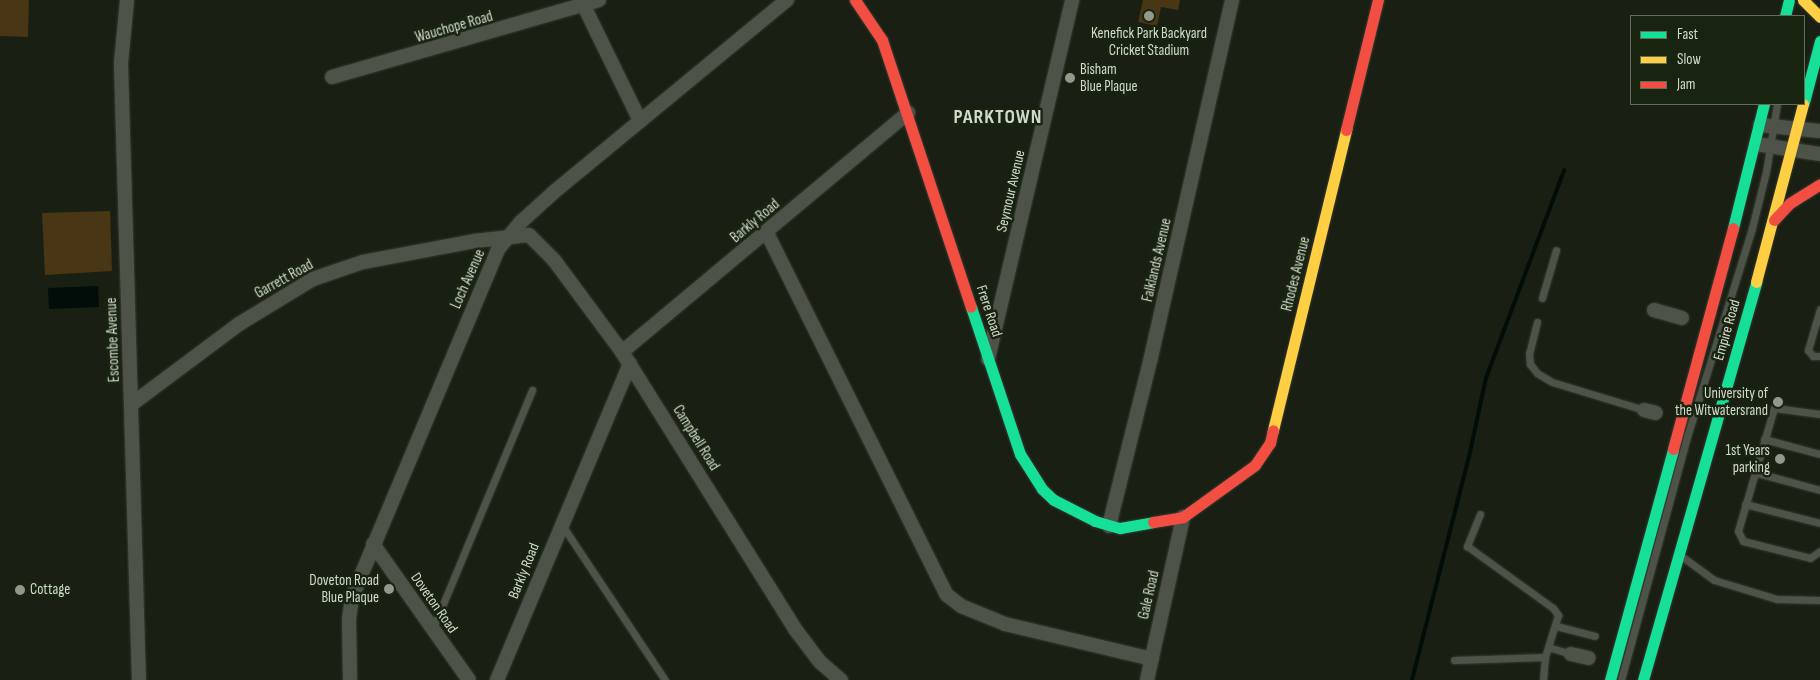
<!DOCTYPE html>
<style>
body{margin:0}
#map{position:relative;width:1820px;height:680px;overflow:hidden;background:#1a1f14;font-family:"Sofia Sans Condensed",sans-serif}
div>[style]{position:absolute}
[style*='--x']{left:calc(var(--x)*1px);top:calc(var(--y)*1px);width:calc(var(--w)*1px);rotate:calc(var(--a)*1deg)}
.green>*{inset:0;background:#493615}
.water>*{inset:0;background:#020c09}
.stream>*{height:4px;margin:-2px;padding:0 2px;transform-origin:2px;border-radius:2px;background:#020c09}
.roads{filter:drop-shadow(0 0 1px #363b32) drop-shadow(0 0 1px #363b32)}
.lane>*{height:7px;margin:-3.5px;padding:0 3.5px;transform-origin:3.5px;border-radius:3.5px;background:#4e534a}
.street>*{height:14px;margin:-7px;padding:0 7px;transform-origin:7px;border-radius:7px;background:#4e534a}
.fast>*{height:11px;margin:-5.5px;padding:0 5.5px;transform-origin:5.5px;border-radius:5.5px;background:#16e098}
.slow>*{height:11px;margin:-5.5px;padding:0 5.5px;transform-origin:5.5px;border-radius:5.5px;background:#ffcf43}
.jam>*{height:11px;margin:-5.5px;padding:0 5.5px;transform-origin:5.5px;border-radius:5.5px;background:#f24e42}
.dots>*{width:14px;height:14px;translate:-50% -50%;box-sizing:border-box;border:2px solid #192410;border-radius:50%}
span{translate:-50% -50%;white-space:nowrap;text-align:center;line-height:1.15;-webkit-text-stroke:5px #192410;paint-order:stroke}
.street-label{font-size:15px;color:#d2dacd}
.poi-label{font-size:15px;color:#d2dacd}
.left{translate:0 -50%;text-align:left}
.right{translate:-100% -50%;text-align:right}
.district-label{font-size:20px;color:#d2dacd;font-weight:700;letter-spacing:1px}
.legend{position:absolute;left:1630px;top:15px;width:175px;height:90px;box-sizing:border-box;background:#192410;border:1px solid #636d5c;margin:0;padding:6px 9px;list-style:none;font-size:15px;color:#d2dacd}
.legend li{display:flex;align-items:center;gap:10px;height:25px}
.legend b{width:25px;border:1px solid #636d5c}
</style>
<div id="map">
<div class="green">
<div style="clip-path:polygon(0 0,29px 0,28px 37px,0 36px)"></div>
<div style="clip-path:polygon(1143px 0,1180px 0,1178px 10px,1161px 7px,1157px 26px,1138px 22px)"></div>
<div style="clip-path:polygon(110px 211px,112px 271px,45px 275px,42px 213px)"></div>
</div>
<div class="water">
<div style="clip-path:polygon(98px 286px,99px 307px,49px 309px,48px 288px)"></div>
</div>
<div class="stream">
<div style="--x:1412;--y:680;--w:230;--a:-75.7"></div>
<div style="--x:1469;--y:457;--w:81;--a:-77.9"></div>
<div style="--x:1486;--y:378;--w:222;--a:-69.4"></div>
</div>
<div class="roads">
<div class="lane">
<div style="--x:1542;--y:298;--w:50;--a:-73.7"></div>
<div style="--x:1820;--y:309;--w:43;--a:106.3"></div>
<div style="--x:1808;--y:350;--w:8;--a:50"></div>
<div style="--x:1813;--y:356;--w:7;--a:0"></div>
<div style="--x:1537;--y:322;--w:32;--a:104"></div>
<div style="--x:1529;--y:353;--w:11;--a:85"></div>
<div style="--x:1530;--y:364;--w:11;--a:52"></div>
<div style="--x:1537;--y:373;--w:17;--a:31"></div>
<div style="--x:1552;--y:382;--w:96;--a:16.9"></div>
<div style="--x:1820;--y:414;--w:46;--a:-172.6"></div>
<div style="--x:1774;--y:408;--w:128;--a:106.3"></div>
<div style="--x:1738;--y:531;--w:11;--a:63"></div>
<div style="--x:1743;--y:541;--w:69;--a:14.2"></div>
<div style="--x:1810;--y:558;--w:12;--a:-35"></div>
<div style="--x:1764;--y:439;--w:58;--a:15"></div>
<div style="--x:1754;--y:472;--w:68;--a:15.3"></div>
<div style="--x:1745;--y:504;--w:77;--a:14.2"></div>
<div style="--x:1480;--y:514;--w:35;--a:112"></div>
<div style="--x:1467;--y:546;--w:106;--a:35.8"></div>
<div style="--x:1553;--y:608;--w:9;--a:54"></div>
<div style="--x:1558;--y:615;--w:44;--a:107.2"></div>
<div style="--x:1545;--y:657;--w:23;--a:95"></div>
<div style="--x:562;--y:525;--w:186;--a:56.4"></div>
<div style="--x:1680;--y:555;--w:42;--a:36.3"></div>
<div style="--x:1714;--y:580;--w:66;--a:16.8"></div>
<div style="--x:1777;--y:599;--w:43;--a:1.3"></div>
<div style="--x:1556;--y:626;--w:40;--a:14.4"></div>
<div style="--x:433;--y:628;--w:258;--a:-67.4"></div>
<div style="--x:1548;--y:647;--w:24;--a:17"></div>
<div style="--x:1454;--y:660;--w:91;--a:-1.9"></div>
<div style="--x:1621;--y:680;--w:252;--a:-74.8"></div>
<div style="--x:1687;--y:437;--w:219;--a:-72.7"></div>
<div style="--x:1752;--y:228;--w:58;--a:-76"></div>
<div style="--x:1766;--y:172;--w:69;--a:-80.8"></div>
</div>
<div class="street">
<div style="--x:127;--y:0;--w:64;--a:95.4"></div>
<div style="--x:121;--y:64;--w:616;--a:88.33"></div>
<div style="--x:584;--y:6;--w:128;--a:64"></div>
<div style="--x:332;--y:77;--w:278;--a:-16.1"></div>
<div style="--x:1760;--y:125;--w:60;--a:5.7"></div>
<div style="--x:1756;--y:144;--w:65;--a:8.9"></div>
<div style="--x:767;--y:233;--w:404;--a:63.6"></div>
<div style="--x:947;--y:595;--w:18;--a:38"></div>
<div style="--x:961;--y:606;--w:48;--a:22.2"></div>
<div style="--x:1005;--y:624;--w:151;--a:13.4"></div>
<div style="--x:1654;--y:310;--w:29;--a:16"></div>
<div style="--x:622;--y:352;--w:373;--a:-39.9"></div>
<div style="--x:988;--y:359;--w:369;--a:-76.8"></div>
<div style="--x:132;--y:404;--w:134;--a:-36.8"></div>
<div style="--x:239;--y:324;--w:87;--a:-31.3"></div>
<div style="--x:313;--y:279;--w:53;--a:-18.8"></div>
<div style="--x:363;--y:262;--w:113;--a:-10.7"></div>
<div style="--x:474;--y:241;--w:55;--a:-6.2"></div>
<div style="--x:529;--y:235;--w:35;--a:45"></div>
<div style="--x:554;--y:260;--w:114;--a:53.5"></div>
<div style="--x:622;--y:352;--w:327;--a:58"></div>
<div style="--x:795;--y:629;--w:41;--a:52.9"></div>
<div style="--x:820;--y:662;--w:28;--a:41"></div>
<div style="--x:1644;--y:410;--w:12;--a:14"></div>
<div style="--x:1109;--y:526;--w:174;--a:-76"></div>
<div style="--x:1151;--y:357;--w:366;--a:-77.2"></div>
<div style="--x:373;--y:544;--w:166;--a:54.8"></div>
<div style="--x:1571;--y:654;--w:18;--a:13"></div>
<div style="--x:350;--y:680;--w:61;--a:-90.9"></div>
<div style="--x:349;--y:619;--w:22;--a:-82"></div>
<div style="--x:352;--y:597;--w:379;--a:-67.2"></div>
<div style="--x:499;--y:248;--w:35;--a:-50"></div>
<div style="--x:522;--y:221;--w:43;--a:-42.2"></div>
<div style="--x:554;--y:192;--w:302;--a:-39.5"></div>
<div style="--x:497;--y:680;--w:343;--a:-67.2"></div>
<div style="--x:1147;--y:680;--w:167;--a:-77.5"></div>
</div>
<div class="fast">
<div style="--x:1785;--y:16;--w:16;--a:-76"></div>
<div style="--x:1804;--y:102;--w:63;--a:-75.3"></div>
<div style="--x:1733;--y:228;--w:128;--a:-76"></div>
<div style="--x:971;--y:307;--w:155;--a:71.6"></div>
<div style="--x:1020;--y:454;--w:41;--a:57.8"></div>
<div style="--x:1042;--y:489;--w:16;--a:43"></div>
<div style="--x:1054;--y:500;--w:46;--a:27.1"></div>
<div style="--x:1095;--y:521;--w:26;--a:16"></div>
<div style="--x:1120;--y:528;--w:34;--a:-10"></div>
<div style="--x:1610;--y:680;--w:239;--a:-74.7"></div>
<div style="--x:1643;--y:680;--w:414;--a:-74.1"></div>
</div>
<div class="slow">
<div style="--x:1803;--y:0;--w:24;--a:45"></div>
<div style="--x:1756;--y:282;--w:184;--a:-75.2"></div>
<div style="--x:1273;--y:430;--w:309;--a:-76.3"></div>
</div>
<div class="jam">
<div style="--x:855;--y:0;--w:48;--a:56"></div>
<div style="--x:882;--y:40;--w:281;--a:71.6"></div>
<div style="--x:1346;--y:130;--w:134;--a:-76.2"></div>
<div style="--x:1774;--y:220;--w:23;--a:-47"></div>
<div style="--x:1790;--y:203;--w:36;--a:-32"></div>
<div style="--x:1673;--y:449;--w:229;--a:-74.8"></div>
<div style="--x:1153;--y:522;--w:30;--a:-9"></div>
<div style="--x:1183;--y:517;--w:89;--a:-35.8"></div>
<div style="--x:1255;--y:465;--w:27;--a:-56"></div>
<div style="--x:1270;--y:443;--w:13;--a:-77"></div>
</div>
</div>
<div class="dots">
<div style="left:1149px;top:16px;background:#92998c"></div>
<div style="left:1070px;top:78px;background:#92998c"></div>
<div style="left:1778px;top:402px;background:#92998c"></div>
<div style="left:1780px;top:459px;background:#92998c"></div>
<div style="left:389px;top:589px;background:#92998c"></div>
<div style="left:20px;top:590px;background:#92998c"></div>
</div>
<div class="street-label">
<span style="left:454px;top:27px;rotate:-16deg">Wauchope Road</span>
<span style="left:1011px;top:191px;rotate:-77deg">Seymour Avenue</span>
<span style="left:755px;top:221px;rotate:-40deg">Barkly Road</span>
<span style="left:1157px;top:260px;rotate:-77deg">Falklands Avenue</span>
<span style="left:1296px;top:274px;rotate:-76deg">Rhodes Avenue</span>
<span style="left:284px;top:279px;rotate:-29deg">Garrett Road</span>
<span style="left:468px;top:279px;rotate:-66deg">Loch Avenue</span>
<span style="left:989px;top:311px;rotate:72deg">Frere Road</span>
<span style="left:1727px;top:330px;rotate:-74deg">Empire Road</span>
<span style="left:113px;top:340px;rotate:-92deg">Escombe Avenue</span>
<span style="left:696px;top:438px;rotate:58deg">Campbell Road</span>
<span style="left:524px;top:571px;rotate:-68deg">Barkly Road</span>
<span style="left:1149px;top:595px;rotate:-77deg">Gale Road</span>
<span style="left:434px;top:603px;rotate:55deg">Doveton Road</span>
</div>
<div class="poi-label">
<span style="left:1149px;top:42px">Kenefick Park Backyard<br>Cricket Stadium</span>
<span class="left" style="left:1080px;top:78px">Bisham<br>Blue Plaque</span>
<span class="right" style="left:1768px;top:402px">University of<br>the Witwatersrand</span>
<span class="right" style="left:1770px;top:459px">1st Years<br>parking</span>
<span class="right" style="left:379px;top:589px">Doveton Road<br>Blue Plaque</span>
<span class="left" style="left:30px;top:590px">Cottage</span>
</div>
<div class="district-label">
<span style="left:998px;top:117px">PARKTOWN</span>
</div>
<ul class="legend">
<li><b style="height:6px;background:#16e098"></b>Fast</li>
<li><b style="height:6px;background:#ffcf43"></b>Slow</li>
<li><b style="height:6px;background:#f24e42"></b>Jam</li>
</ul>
</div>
